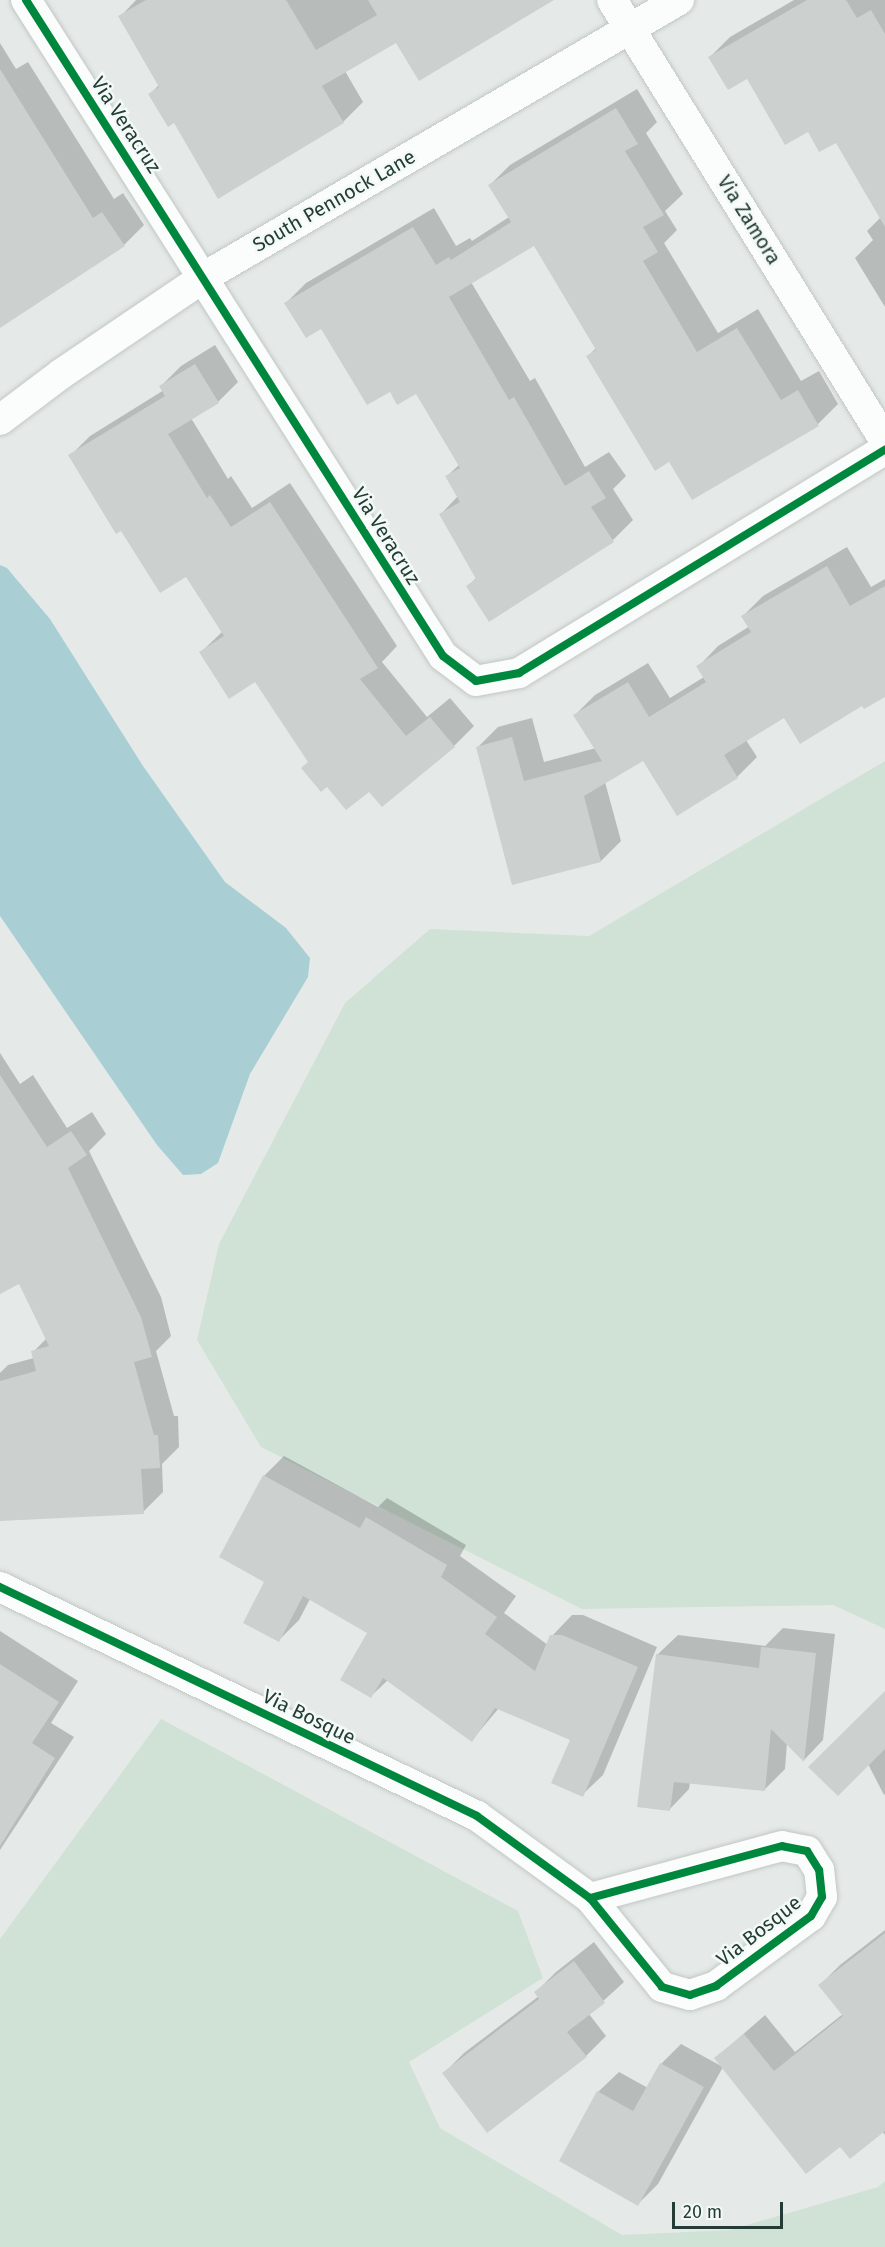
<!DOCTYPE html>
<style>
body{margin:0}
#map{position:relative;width:885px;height:2247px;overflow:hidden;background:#e5eae8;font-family:"Fira Sans",sans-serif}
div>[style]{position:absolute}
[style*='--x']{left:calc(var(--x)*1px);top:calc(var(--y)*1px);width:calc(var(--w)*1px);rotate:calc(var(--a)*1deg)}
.green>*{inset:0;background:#d0e2d5}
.water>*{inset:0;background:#a9cfd5}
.shadow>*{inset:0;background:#0003}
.building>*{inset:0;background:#ccd1cf}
.roads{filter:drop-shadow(0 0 2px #c2c7c5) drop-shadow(0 0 2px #c2c7c5)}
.minor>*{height:30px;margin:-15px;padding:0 15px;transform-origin:15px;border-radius:15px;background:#fbfcfc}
.cycleway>*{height:8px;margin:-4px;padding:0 4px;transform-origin:4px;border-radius:4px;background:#00873e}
span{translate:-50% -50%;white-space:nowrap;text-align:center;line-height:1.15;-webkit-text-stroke:5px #f3f9f6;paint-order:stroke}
.street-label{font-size:20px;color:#243c35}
.scale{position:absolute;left:672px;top:2202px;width:111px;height:27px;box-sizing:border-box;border:3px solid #243c35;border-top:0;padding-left:8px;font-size:18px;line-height:21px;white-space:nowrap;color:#243c35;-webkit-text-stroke:4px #f3f9f6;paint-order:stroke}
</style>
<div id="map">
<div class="green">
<div style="clip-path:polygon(885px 761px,885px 1629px,833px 1605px,582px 1609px,261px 1447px,197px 1340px,219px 1244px,345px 1003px,430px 929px,589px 936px)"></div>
<div style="clip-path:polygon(161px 1719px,518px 1911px,543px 1978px,409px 2062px,440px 2128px,622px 2235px,730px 2230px,878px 2187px,885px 2181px,885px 2247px,0 2247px,0 1939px)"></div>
</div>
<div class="water">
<div style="clip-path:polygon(0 565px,7px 568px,50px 619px,143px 766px,225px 882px,286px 928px,310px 958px,308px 977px,250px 1074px,218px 1163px,201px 1174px,183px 1175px,157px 1145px,0 916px)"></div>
</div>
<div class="shadow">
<div style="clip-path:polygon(136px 0,550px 0,396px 41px,345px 71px,363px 102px,343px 122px,174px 121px,150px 94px,159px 85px,120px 17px)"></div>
<div style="clip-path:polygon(794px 0,885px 0,885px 307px,855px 258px,873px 240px,867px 231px,881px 217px,837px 140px,809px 130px,748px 77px,710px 57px,730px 37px)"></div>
<div style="clip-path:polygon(0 43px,16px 69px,28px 62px,114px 199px,123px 193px,144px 225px,124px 245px,0 326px)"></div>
<div style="clip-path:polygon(637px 89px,657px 122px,646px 133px,683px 194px,665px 211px,677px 230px,664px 243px,718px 333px,758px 309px,801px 381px,819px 371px,838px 404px,818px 424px,692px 498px,669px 460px,588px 356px,597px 347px,535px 244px,471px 282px,530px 381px,535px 378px,585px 467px,609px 452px,626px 476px,613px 489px,633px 520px,613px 540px,468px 586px,477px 577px,441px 514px,458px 496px,447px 476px,460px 464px,416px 392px,390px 390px,321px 327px,286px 303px,306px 283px,434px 208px,456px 246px,470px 238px,472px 241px,509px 217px,490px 185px,510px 165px)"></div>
<div style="clip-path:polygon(215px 345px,238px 382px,218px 402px,191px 418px,228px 479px,231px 476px,252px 508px,290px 483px,397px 646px,382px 662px,427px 717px,450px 698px,474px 726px,454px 746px,369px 790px,328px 784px,309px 762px,255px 680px,201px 652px,223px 631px,187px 575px,121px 529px,70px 456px,90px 436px,164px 390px,161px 386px,181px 366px)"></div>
<div style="clip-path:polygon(847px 547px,871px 587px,885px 579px,885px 695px,863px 704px,785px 716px,746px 740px,757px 757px,737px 777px,644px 759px,605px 782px,621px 841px,601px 861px,478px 747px,498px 727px,532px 718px,544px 762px,596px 748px,575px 715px,595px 695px,648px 663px,670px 698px,704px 677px,698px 667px,718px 646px,750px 626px,743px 616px,763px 596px)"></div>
<div style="clip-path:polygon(0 1053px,20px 1084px,33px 1075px,67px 1128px,92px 1112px,106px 1134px,89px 1151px,161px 1297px,171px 1336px,156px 1351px,174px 1416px,178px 1416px,179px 1447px,162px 1464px,163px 1492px,143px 1512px,0 1519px,0 1373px,8px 1365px,34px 1358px,33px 1352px,47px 1338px,20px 1282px,0 1292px)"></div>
<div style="clip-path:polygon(284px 1456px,378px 1507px,387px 1498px,466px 1545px,460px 1556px,516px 1596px,504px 1613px,548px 1645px,552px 1636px,572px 1615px,583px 1615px,657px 1647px,603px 1775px,582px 1795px,572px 1739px,499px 1708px,472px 1740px,388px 1680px,371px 1696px,369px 1633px,310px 1599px,299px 1620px,279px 1640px,266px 1581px,264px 1476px)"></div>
<div style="clip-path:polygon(783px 1628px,835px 1634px,823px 1740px,804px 1760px,787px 1743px,785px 1769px,765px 1789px,690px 1782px,689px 1789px,669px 1810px,657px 1655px,678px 1635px,765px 1646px)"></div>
<div style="clip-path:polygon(0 1631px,78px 1681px,51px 1723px,74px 1737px,0 1850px)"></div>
<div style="clip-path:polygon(885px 1693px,885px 1794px,884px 1795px,868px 1764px)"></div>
<div style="clip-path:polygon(885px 1930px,885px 2135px,882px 2131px,840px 2145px,716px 2058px,765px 2015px,795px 2052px,843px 2014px,820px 1985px,840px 1965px)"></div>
<div style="clip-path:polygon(594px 1942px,624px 1982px,589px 2014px,606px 2036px,586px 2056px,444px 2073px,464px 2053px,539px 1996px,536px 1992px,556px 1972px)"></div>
<div style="clip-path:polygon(681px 2044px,723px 2067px,658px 2184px,638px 2204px,598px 2092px,619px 2072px,648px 2088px,661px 2064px)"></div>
</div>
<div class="building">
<div style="clip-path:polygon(146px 0,286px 0,316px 50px,377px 15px,368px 0,554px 0,419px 81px,396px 43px,322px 86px,344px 123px,218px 199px,174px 123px,168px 127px,148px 94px,159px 87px,118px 16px)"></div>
<div style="clip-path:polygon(807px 0,846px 0,857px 18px,871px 10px,885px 34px,885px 227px,836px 143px,819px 152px,808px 132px,785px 145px,747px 79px,728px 90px,708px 57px)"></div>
<div style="clip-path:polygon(0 69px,93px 218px,102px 212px,125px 246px,0 328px)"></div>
<div style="clip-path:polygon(616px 108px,638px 144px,625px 151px,664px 215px,643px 227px,658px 252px,643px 261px,697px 352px,737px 328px,781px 400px,798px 390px,819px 426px,692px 500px,669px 462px,655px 471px,586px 356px,596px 350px,534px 246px,449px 297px,509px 400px,514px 397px,565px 486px,589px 471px,606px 498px,591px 507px,614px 542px,489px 622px,466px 586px,476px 579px,439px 514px,460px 502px,445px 476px,460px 468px,416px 394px,397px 405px,390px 392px,367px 405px,321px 329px,306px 338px,284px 303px,413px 227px,436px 265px,449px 257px,451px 260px,511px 222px,488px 185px)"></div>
<div style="clip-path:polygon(195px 364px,219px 403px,168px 434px,207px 498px,210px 495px,231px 527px,270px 502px,378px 668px,360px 679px,406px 736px,430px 717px,455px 747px,382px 807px,369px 792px,346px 810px,327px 787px,321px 792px,301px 768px,308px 762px,255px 682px,229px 699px,199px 652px,224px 636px,186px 577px,160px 593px,121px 531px,116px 534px,68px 455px,165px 396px,159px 386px)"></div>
<div style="clip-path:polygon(827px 566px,850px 606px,885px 586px,885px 697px,864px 709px,862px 706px,800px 744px,784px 718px,724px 755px,738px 778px,677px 816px,643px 761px,584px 796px,601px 862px,512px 885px,476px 747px,512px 737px,524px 781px,602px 761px,573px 715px,628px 682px,649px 717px,706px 682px,696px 666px,751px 632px,741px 616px)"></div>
<div style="clip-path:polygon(0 1075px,47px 1147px,71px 1131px,87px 1155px,68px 1168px,141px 1317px,152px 1357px,134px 1362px,154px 1435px,158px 1435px,160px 1468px,141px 1469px,144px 1514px,0 1521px,0 1381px,36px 1371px,31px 1351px,49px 1346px,19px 1284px,0 1294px)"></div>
<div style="clip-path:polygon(263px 1475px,360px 1528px,366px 1517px,447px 1565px,441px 1577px,497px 1617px,485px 1634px,535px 1671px,550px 1635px,562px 1635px,638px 1667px,583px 1797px,551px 1783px,570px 1740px,495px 1708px,472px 1742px,383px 1678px,371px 1698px,340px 1680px,367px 1633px,303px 1596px,279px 1642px,243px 1623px,264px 1582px,219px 1557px)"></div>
<div style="clip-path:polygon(761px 1647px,816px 1653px,804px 1762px,771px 1729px,765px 1791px,674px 1782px,670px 1811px,637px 1807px,656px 1654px,759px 1668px)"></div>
<div style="clip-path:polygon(0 1664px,59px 1702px,32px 1743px,55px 1758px,0 1846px)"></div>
<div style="clip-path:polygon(885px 1691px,885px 1749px,838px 1796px,808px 1767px)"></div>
<div style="clip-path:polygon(885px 1933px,885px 2131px,850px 2159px,840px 2147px,806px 2174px,714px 2058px,744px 2034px,774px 2071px,843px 2016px,818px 1985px)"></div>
<div style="clip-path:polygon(574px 1961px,605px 2003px,567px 2032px,587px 2057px,487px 2133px,442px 2073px,539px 1999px,534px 1992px)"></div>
<div style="clip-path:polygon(660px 2063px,704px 2087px,638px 2206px,559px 2161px,597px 2091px,633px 2111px)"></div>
</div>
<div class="roads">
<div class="minor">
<div style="--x:26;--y:0;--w:777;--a:57.56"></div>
<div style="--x:443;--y:656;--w:41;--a:37.1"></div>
<div style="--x:476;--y:681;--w:44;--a:-10.5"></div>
<div style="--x:519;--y:673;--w:429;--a:-31.4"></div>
<div style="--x:612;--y:0;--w:519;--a:58.24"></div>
<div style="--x:0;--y:420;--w:76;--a:-37"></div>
<div style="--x:61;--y:374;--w:173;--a:-34.1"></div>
<div style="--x:204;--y:277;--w:550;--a:-30.25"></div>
<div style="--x:0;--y:1587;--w:529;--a:25.64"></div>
<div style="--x:477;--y:1816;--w:140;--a:36"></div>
<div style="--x:590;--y:1898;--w:114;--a:51"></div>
<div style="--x:662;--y:1987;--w:29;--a:16"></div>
<div style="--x:690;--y:1995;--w:28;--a:-19"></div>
<div style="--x:716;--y:1986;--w:118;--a:-36.4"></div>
<div style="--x:811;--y:1916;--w:22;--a:-60"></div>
<div style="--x:822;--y:1897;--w:27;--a:-96"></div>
<div style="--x:819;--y:1870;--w:22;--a:-122"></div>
<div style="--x:807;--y:1851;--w:25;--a:-169"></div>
<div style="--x:782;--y:1846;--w:199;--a:164.8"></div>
</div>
</div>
<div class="cycleway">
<div style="--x:26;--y:0;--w:777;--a:57.56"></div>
<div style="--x:443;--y:656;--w:41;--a:37.1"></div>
<div style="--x:476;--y:681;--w:44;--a:-10.5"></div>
<div style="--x:519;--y:673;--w:429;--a:-31.4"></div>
<div style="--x:0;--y:1587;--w:529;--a:25.64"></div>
<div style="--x:477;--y:1816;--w:140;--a:36"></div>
<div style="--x:590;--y:1898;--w:114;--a:51"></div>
<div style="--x:662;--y:1987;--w:29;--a:16"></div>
<div style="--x:690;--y:1995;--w:28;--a:-19"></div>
<div style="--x:716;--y:1986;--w:118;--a:-36.4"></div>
<div style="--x:811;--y:1916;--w:22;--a:-60"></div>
<div style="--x:822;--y:1897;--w:27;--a:-96"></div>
<div style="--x:819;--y:1870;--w:22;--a:-122"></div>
<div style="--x:807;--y:1851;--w:25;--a:-169"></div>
<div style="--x:782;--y:1846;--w:199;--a:164.8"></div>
</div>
<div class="street-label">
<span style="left:126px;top:125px;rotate:57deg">Via Veracruz</span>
<span style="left:334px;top:201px;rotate:-30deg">South Pennock Lane</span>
<span style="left:749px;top:220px;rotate:58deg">Via Zamora</span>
<span style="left:386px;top:536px;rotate:58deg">Via Veracruz</span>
<span style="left:309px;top:1717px;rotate:26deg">Via Bosque</span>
<span style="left:759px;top:1931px;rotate:-38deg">Via Bosque</span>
</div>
<div class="scale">20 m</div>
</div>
